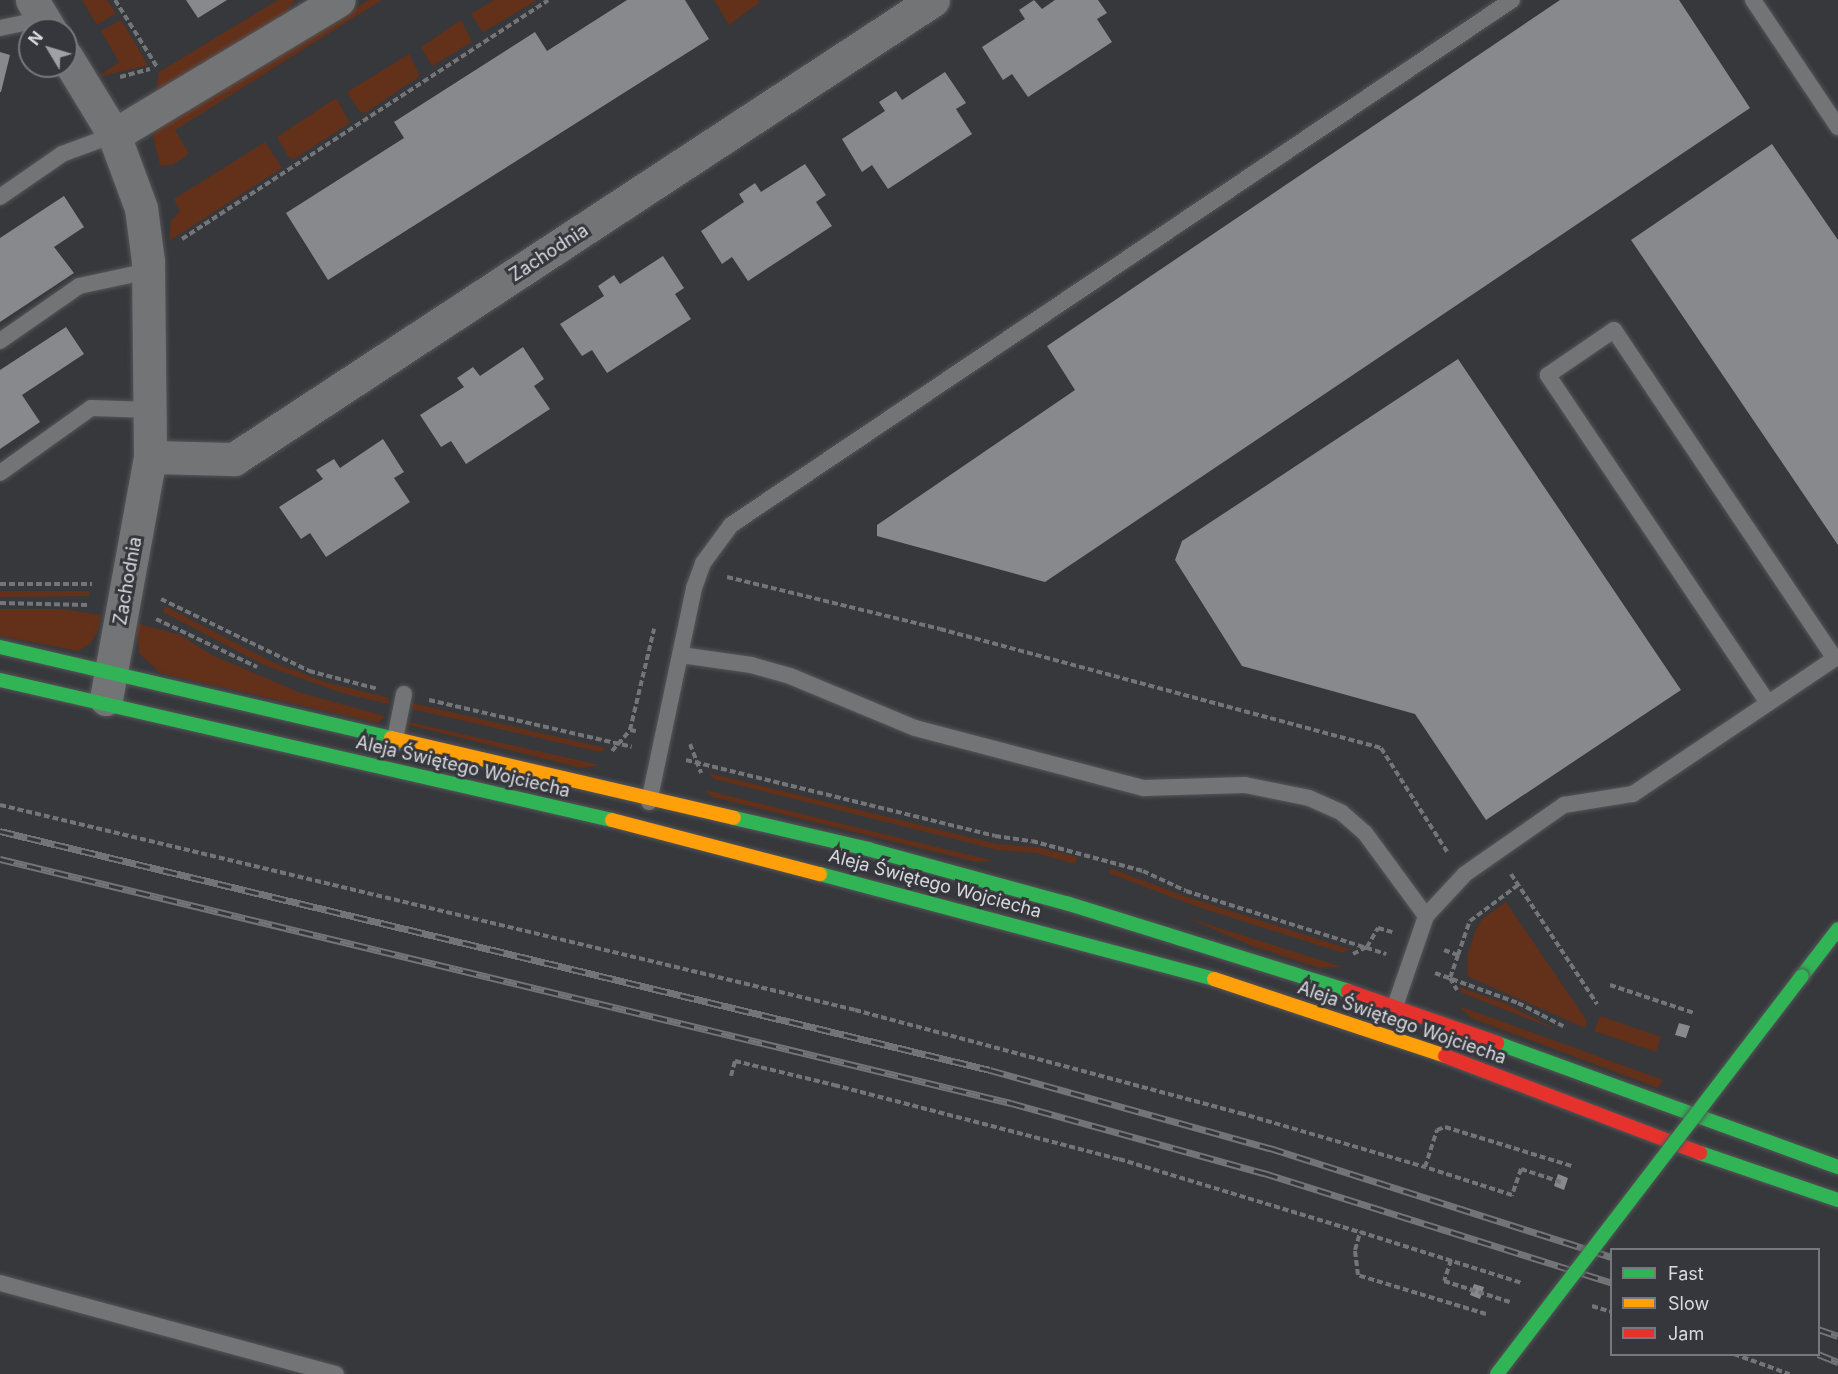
<!DOCTYPE html>
<meta charset="utf-8">
<style>
body{margin:0}
#map{position:relative;width:1838px;height:1374px;overflow:hidden;background:#37383c;font-family:Inter,sans-serif}
div>[style]{position:absolute}
[style*='--x']{left:calc(var(--x)*1px);top:calc(var(--y)*1px);width:calc(var(--w)*1px);rotate:calc(var(--a)*1deg)}
.green>*{inset:0;background:#633019}
.building>*{inset:0;background:#88898c}
.path>*{height:4px;margin-top:-2px;transform-origin:0;background:repeating-linear-gradient(90deg,#747578 0 6px,transparent 0 9px)}
.roads{filter:drop-shadow(0 0 2px #545558) drop-shadow(0 0 2px #545558)}
.lane>*{height:16px;margin:-8px;padding:0 8px;transform-origin:8px;border-radius:8px;background:#737476}
.street>*{height:33px;margin:-16.5px;padding:0 16.5px;transform-origin:16.5px;border-radius:16.5px;background:#737476}
.fast>*{height:14px;margin:-7px;padding:0 7px;transform-origin:7px;border-radius:7px;background:#30b455}
.slow>*{height:14px;margin:-7px;padding:0 7px;transform-origin:7px;border-radius:7px;background:#ff9f0a}
.jam>*{height:14px;margin:-7px;padding:0 7px;transform-origin:7px;border-radius:7px;background:#e5322d}
.rail>*{height:7px;margin-top:-3.5px;transform-origin:0;background:repeating-linear-gradient(90deg,#36373d 0 14px,#737476 0 28px);box-sizing:border-box;border-block:2px solid #737476}
.bridges{filter:drop-shadow(0 0 2px #545558) drop-shadow(0 0 2px #545558)}
.fast-bridge>*{height:14px;margin:-7px;padding:0 7px;transform-origin:7px;border-radius:7px;background:#30b455}
span{translate:-50% -50%;white-space:nowrap;text-align:center;line-height:1.15;-webkit-text-stroke:6px #36373d;paint-order:stroke}
.street-label{font-size:18px;color:#d9dade}
.legend{position:absolute;left:1610px;top:1248px;width:210px;height:108px;box-sizing:border-box;background:#36373d;border:2px solid #77787d;margin:0;padding:8px 10px;list-style:none;font-size:18px;color:#d9dade}
.legend li{display:flex;align-items:center;gap:12px;height:30px}
.legend b{width:30px;border:2px solid #77787d}
.north{position:absolute;left:18px;top:18px;width:60px;height:60px;box-sizing:border-box;background:#36373d;border:2px solid #77787d;border-radius:50%;rotate:308deg;font-size:16px;font-weight:700;line-height:24px;text-align:center;color:#d9dade}
.north::after{content:'';display:block;margin:auto;width:21px;height:27px;background:#a0a1a5;clip-path:polygon(50% 0,100% 100%,50% 72%,0 100%)}
</style>
<div id="map">
<div class="green">
<div style="clip-path:polygon(82px 0,107px 0,116px 13px,97px 25px)"></div>
<div style="clip-path:polygon(278px 0,295px 0,287px 12px,156px 91px,159px 72px)"></div>
<div style="clip-path:polygon(369px 0,382px 0,175px 130px,189px 154px,172px 165px,160px 165px,152px 132px)"></div>
<div style="clip-path:polygon(494px 0,537px 0,483px 32px,471px 14px)"></div>
<div style="clip-path:polygon(714px 0,758px 0,760px 2px,729px 25px)"></div>
<div style="clip-path:polygon(121px 20px,148px 65px,98px 77px,119px 62px,101px 31px)"></div>
<div style="clip-path:polygon(461px 20px,472px 42px,432px 66px,421px 47px)"></div>
<div style="clip-path:polygon(409px 54px,420px 76px,365px 113px,360px 112px,347px 92px)"></div>
<div style="clip-path:polygon(336px 98px,350px 123px,294px 159px,289px 157px,277px 137px)"></div>
<div style="clip-path:polygon(265px 142px,282px 168px,169px 241px,171px 221px,180px 211px,174px 199px)"></div>
<div style="clip-path:polygon(0 591px,89px 591px,89px 596px,0 597px)"></div>
<div style="clip-path:polygon(165px 606px,272px 662px,325px 682px,389px 698px,388px 704px,342px 693px,264px 665px,163px 612px)"></div>
<div style="clip-path:polygon(0 609px,62px 609px,101px 615px,98px 631px,90px 644px,78px 651px,0 636px)"></div>
<div style="clip-path:polygon(136px 623px,180px 635px,212px 655px,301px 693px,385px 716px,378px 723px,160px 673px,139px 653px)"></div>
<div style="clip-path:polygon(412px 703px,606px 748px,600px 752px,412px 709px)"></div>
<div style="clip-path:polygon(409px 722px,600px 765px,581px 768px,409px 725px)"></div>
<div style="clip-path:polygon(709px 773px,997px 844px,1037px 847px,1077px 857px,1075px 864px,1037px 853px,998px 850px,714px 779px)"></div>
<div style="clip-path:polygon(705px 790px,994px 861px,976px 862px,712px 797px)"></div>
<div style="clip-path:polygon(1110px 868px,1184px 896px,1349px 949px,1343px 953px,1192px 905px,1109px 873px)"></div>
<div style="clip-path:polygon(1506px 902px,1587px 1021px,1585px 1028px,1467px 976px,1468px 953px,1476px 929px,1482px 919px)"></div>
<div style="clip-path:polygon(1185px 917px,1342px 967px,1319px 968px,1252px 946px)"></div>
<div style="clip-path:polygon(1459px 987px,1507px 1004px,1557px 1030px,1462px 993px)"></div>
<div style="clip-path:polygon(1459px 1006px,1663px 1080px,1658px 1088px,1471px 1018px)"></div>
<div style="clip-path:polygon(1600px 1016px,1661px 1037px,1656px 1052px,1594px 1031px)"></div>
</div>
<div class="building">
<div style="clip-path:polygon(186px 0,227px 0,198px 18px)"></div>
<div style="clip-path:polygon(627px 0,685px 0,709px 39px,328px 280px,286px 213px,404px 138px,394px 122px,535px 32px,547px 51px)"></div>
<div style="clip-path:polygon(1034px 0,1042px 9px,1055px 0,1098px 0,1107px 13px,1097px 19px,1112px 42px,1028px 97px,1012px 74px,1003px 80px,982px 47px,1025px 19px,1019px 10px)"></div>
<div style="clip-path:polygon(1560px 0,1679px 0,1750px 108px,1045px 582px,877px 536px,877px 525px,1075px 390px,1047px 346px)"></div>
<div style="clip-path:polygon(0 52px,10px 55px,1px 92px,0 92px)"></div>
<div style="clip-path:polygon(945px 72px,966px 103px,956px 109px,972px 134px,888px 189px,872px 165px,862px 172px,842px 139px,885px 111px,879px 102px,896px 91px,902px 100px)"></div>
<div style="clip-path:polygon(1772px 144px,1838px 240px,1838px 545px,1631px 240px)"></div>
<div style="clip-path:polygon(805px 164px,826px 195px,816px 202px,832px 226px,748px 281px,732px 257px,722px 264px,701px 231px,744px 202px,739px 194px,755px 183px,761px 192px)"></div>
<div style="clip-path:polygon(64px 196px,84px 227px,54px 247px,74px 273px,0 322px,0 238px)"></div>
<div style="clip-path:polygon(663px 256px,684px 288px,675px 294px,691px 319px,607px 373px,592px 350px,582px 356px,560px 324px,604px 296px,598px 286px,614px 275px,620px 284px)"></div>
<div style="clip-path:polygon(66px 327px,84px 354px,22px 395px,40px 422px,0 449px,0 370px)"></div>
<div style="clip-path:polygon(523px 347px,544px 379px,534px 386px,550px 409px,466px 464px,451px 441px,441px 447px,420px 415px,464px 387px,457px 378px,473px 367px,480px 376px)"></div>
<div style="clip-path:polygon(1458px 359px,1681px 690px,1486px 820px,1415px 714px,1242px 666px,1175px 560px,1182px 541px)"></div>
<div style="clip-path:polygon(383px 439px,404px 472px,394px 478px,410px 502px,326px 557px,310px 533px,301px 539px,279px 507px,323px 479px,316px 470px,334px 459px,340px 468px)"></div>
<div style="clip-path:polygon(1679px 1023px,1690px 1026px,1686px 1038px,1675px 1035px)"></div>
<div style="clip-path:polygon(1558px 1174px,1568px 1178px,1564px 1190px,1554px 1186px)"></div>
<div style="clip-path:polygon(1474px 1284px,1484px 1287px,1480px 1299px,1470px 1295px)"></div>
</div>
<div class="path">
<div style="--x:115;--y:0;--w:79;--a:57.9"></div>
<div style="--x:120;--y:77;--w:31;--a:-15"></div>
<div style="--x:182;--y:239;--w:437;--a:-33.1"></div>
<div style="--x:727;--y:577;--w:219;--a:13.7"></div>
<div style="--x:940;--y:629;--w:457;--a:15.1"></div>
<div style="--x:1381;--y:748;--w:125;--a:57.5"></div>
<div style="--x:0;--y:584;--w:92;--a:0"></div>
<div style="--x:161;--y:599;--w:165;--a:25.9"></div>
<div style="--x:309;--y:671;--w:71;--a:14.6"></div>
<div style="--x:0;--y:603;--w:87;--a:1.3"></div>
<div style="--x:156;--y:619;--w:112;--a:25.4"></div>
<div style="--x:429;--y:700;--w:208;--a:13"></div>
<div style="--x:630;--y:730;--w:104;--a:-76.6"></div>
<div style="--x:690;--y:744;--w:31;--a:69"></div>
<div style="--x:612;--y:751;--w:28;--a:-49"></div>
<div style="--x:630;--y:730;--w:6;--a:9"></div>
<div style="--x:686;--y:760;--w:318;--a:13.8"></div>
<div style="--x:995;--y:836;--w:37;--a:8"></div>
<div style="--x:1032;--y:841;--w:115;--a:15.1"></div>
<div style="--x:1143;--y:871;--w:47;--a:24.9"></div>
<div style="--x:1186;--y:891;--w:210;--a:17.5"></div>
<div style="--x:0;--y:805;--w:879;--a:13.48"></div>
<div style="--x:855;--y:1010;--w:399;--a:15"></div>
<div style="--x:1240;--y:1113;--w:193;--a:16.3"></div>
<div style="--x:1511;--y:874;--w:156;--a:56.5"></div>
<div style="--x:1444;--y:950;--w:15;--a:20"></div>
<div style="--x:1458;--y:955;--w:24;--a:109"></div>
<div style="--x:1450;--y:978;--w:14;--a:60"></div>
<div style="--x:1353;--y:954;--w:16;--a:-27"></div>
<div style="--x:1367;--y:947;--w:22;--a:-60"></div>
<div style="--x:1378;--y:928;--w:15;--a:16"></div>
<div style="--x:1458;--y:955;--w:36;--a:-71"></div>
<div style="--x:1470;--y:921;--w:60;--a:-36.9"></div>
<div style="--x:1435;--y:973;--w:88;--a:19.9"></div>
<div style="--x:1518;--y:1003;--w:51;--a:27.1"></div>
<div style="--x:1610;--y:985;--w:89;--a:18.4"></div>
<div style="--x:731;--y:1076;--w:16;--a:-75"></div>
<div style="--x:735;--y:1061;--w:102;--a:13.6"></div>
<div style="--x:834;--y:1085;--w:294;--a:14.6"></div>
<div style="--x:1119;--y:1159;--w:252;--a:16.9"></div>
<div style="--x:1561;--y:1182;--w:42;--a:-162"></div>
<div style="--x:1521;--y:1169;--w:28;--a:109"></div>
<div style="--x:1512;--y:1195;--w:91;--a:-162.2"></div>
<div style="--x:1425;--y:1167;--w:39;--a:-72"></div>
<div style="--x:1437;--y:1130;--w:9;--a:-21"></div>
<div style="--x:1445;--y:1127;--w:133;--a:17.1"></div>
<div style="--x:1451;--y:1260;--w:22;--a:108"></div>
<div style="--x:1444;--y:1281;--w:69;--a:17.7"></div>
<div style="--x:1592;--y:1306;--w:21;--a:17"></div>
<div style="--x:1486;--y:1314;--w:134;--a:-163.1"></div>
<div style="--x:1358;--y:1275;--w:25;--a:-97"></div>
<div style="--x:1355;--y:1250;--w:19;--a:-74"></div>
<div style="--x:1360;--y:1232;--w:170;--a:17.5"></div>
<div style="--x:1734;--y:1354;--w:59;--a:20"></div>
</div>
<div class="roads">
<div class="lane">
<div style="--x:1753;--y:0;--w:153;--a:56.2"></div>
<div style="--x:0;--y:28;--w:44;--a:-11.8"></div>
<div style="--x:0;--y:197;--w:75;--a:-34.7"></div>
<div style="--x:62;--y:154;--w:55;--a:-20.1"></div>
<div style="--x:0;--y:341;--w:96;--a:-34.8"></div>
<div style="--x:79;--y:286;--w:72;--a:-12.1"></div>
<div style="--x:0;--y:473;--w:112;--a:-35.5"></div>
<div style="--x:91;--y:408;--w:61;--a:1.9"></div>
<div style="--x:681;--y:655;--w:71;--a:8.1"></div>
<div style="--x:751;--y:665;--w:41;--a:15.8"></div>
<div style="--x:790;--y:676;--w:135;--a:22.6"></div>
<div style="--x:915;--y:728;--w:237;--a:14.7"></div>
<div style="--x:1144;--y:788;--w:101;--a:-1.7"></div>
<div style="--x:1245;--y:785;--w:65;--a:11.5"></div>
<div style="--x:1309;--y:798;--w:36;--a:24"></div>
<div style="--x:1342;--y:813;--w:30;--a:41"></div>
<div style="--x:1365;--y:833;--w:103;--a:53.7"></div>
<div style="--x:1768;--y:703;--w:395;--a:-123.9"></div>
<div style="--x:1548;--y:375;--w:80;--a:-34.3"></div>
<div style="--x:1614;--y:330;--w:396;--a:56.1"></div>
<div style="--x:394;--y:744;--w:51;--a:-78.7"></div>
<div style="--x:649;--y:802;--w:219;--a:-78.1"></div>
<div style="--x:694;--y:588;--w:27;--a:-70"></div>
<div style="--x:703;--y:563;--w:47;--a:-53.6"></div>
<div style="--x:731;--y:525;--w:941;--a:-33.91"></div>
<div style="--x:1393;--y:1012;--w:102;--a:-71"></div>
<div style="--x:1426;--y:916;--w:57;--a:-47.1"></div>
<div style="--x:1465;--y:874;--w:121;--a:-34.9"></div>
<div style="--x:1564;--y:805;--w:70;--a:-9.1"></div>
<div style="--x:1633;--y:794;--w:247;--a:-33.9"></div>
<div style="--x:0;--y:1283;--w:348;--a:15.2"></div>
</div>
<div class="street">
<div style="--x:32;--y:0;--w:35;--a:59"></div>
<div style="--x:66;--y:56;--w:92;--a:58.7"></div>
<div style="--x:114;--y:135;--w:78;--a:69.7"></div>
<div style="--x:141;--y:208;--w:53;--a:82.5"></div>
<div style="--x:148;--y:261;--w:196;--a:89.4"></div>
<div style="--x:150;--y:457;--w:246;--a:100.3"></div>
<div style="--x:114;--y:135;--w:262;--a:-31"></div>
<div style="--x:150;--y:457;--w:84;--a:1.4"></div>
<div style="--x:234;--y:459;--w:836;--a:-33.29"></div>
</div>
<div class="fast">
<div style="--x:0;--y:647;--w:401;--a:13.1"></div>
<div style="--x:0;--y:680;--w:628;--a:12.89"></div>
<div style="--x:734;--y:818;--w:138;--a:13"></div>
<div style="--x:868;--y:849;--w:205;--a:15.3"></div>
<div style="--x:1066;--y:903;--w:295;--a:17.3"></div>
<div style="--x:820;--y:874;--w:408;--a:14.9"></div>
<div style="--x:1802;--y:976;--w:59;--a:-52.5"></div>
<div style="--x:1497;--y:1043;--w:363;--a:20"></div>
<div style="--x:1700;--y:1153;--w:146;--a:18.8"></div>
</div>
<div class="slow">
<div style="--x:391;--y:738;--w:352;--a:13.1"></div>
<div style="--x:612;--y:820;--w:215;--a:14.6"></div>
<div style="--x:1214;--y:979;--w:243;--a:18.4"></div>
</div>
<div class="jam">
<div style="--x:1348;--y:991;--w:158;--a:19.2"></div>
<div style="--x:1445;--y:1056;--w:273;--a:20.8"></div>
</div>
</div>
<div class="rail">
<div style="--x:0;--y:831;--w:1018;--a:13.57"></div>
<div style="--x:990;--y:1070;--w:291;--a:15.6"></div>
<div style="--x:1270;--y:1148;--w:359;--a:17.7"></div>
<div style="--x:0;--y:859;--w:1040;--a:13.57"></div>
<div style="--x:1011;--y:1103;--w:263;--a:15.5"></div>
<div style="--x:1264;--y:1173;--w:365;--a:17.5"></div>
<div style="--x:1818;--y:1329;--w:21;--a:19"></div>
<div style="--x:1818;--y:1354;--w:22;--a:22"></div>
</div>
<div class="bridges">
<div class="fast-bridge">
<div style="--x:1497;--y:1374;--w:501;--a:-52.54"></div>
</div>
</div>
<div class="street-label">
<span style="left:549px;top:253px;rotate:-33deg">Zachodnia</span>
<span style="left:128px;top:581px;rotate:-80deg">Zachodnia</span>
<span style="left:463px;top:767px;rotate:13deg">Aleja Świętego Wojciecha</span>
<span style="left:935px;top:884px;rotate:15deg">Aleja Świętego Wojciecha</span>
<span style="left:1402px;top:1023px;rotate:19deg">Aleja Świętego Wojciecha</span>
</div>
<ul class="legend">
<li><b style="height:8px;background:#30b455"></b>Fast</li>
<li><b style="height:8px;background:#ff9f0a"></b>Slow</li>
<li><b style="height:8px;background:#e5322d"></b>Jam</li>
</ul>
<div class="north">N</div>
</div>
